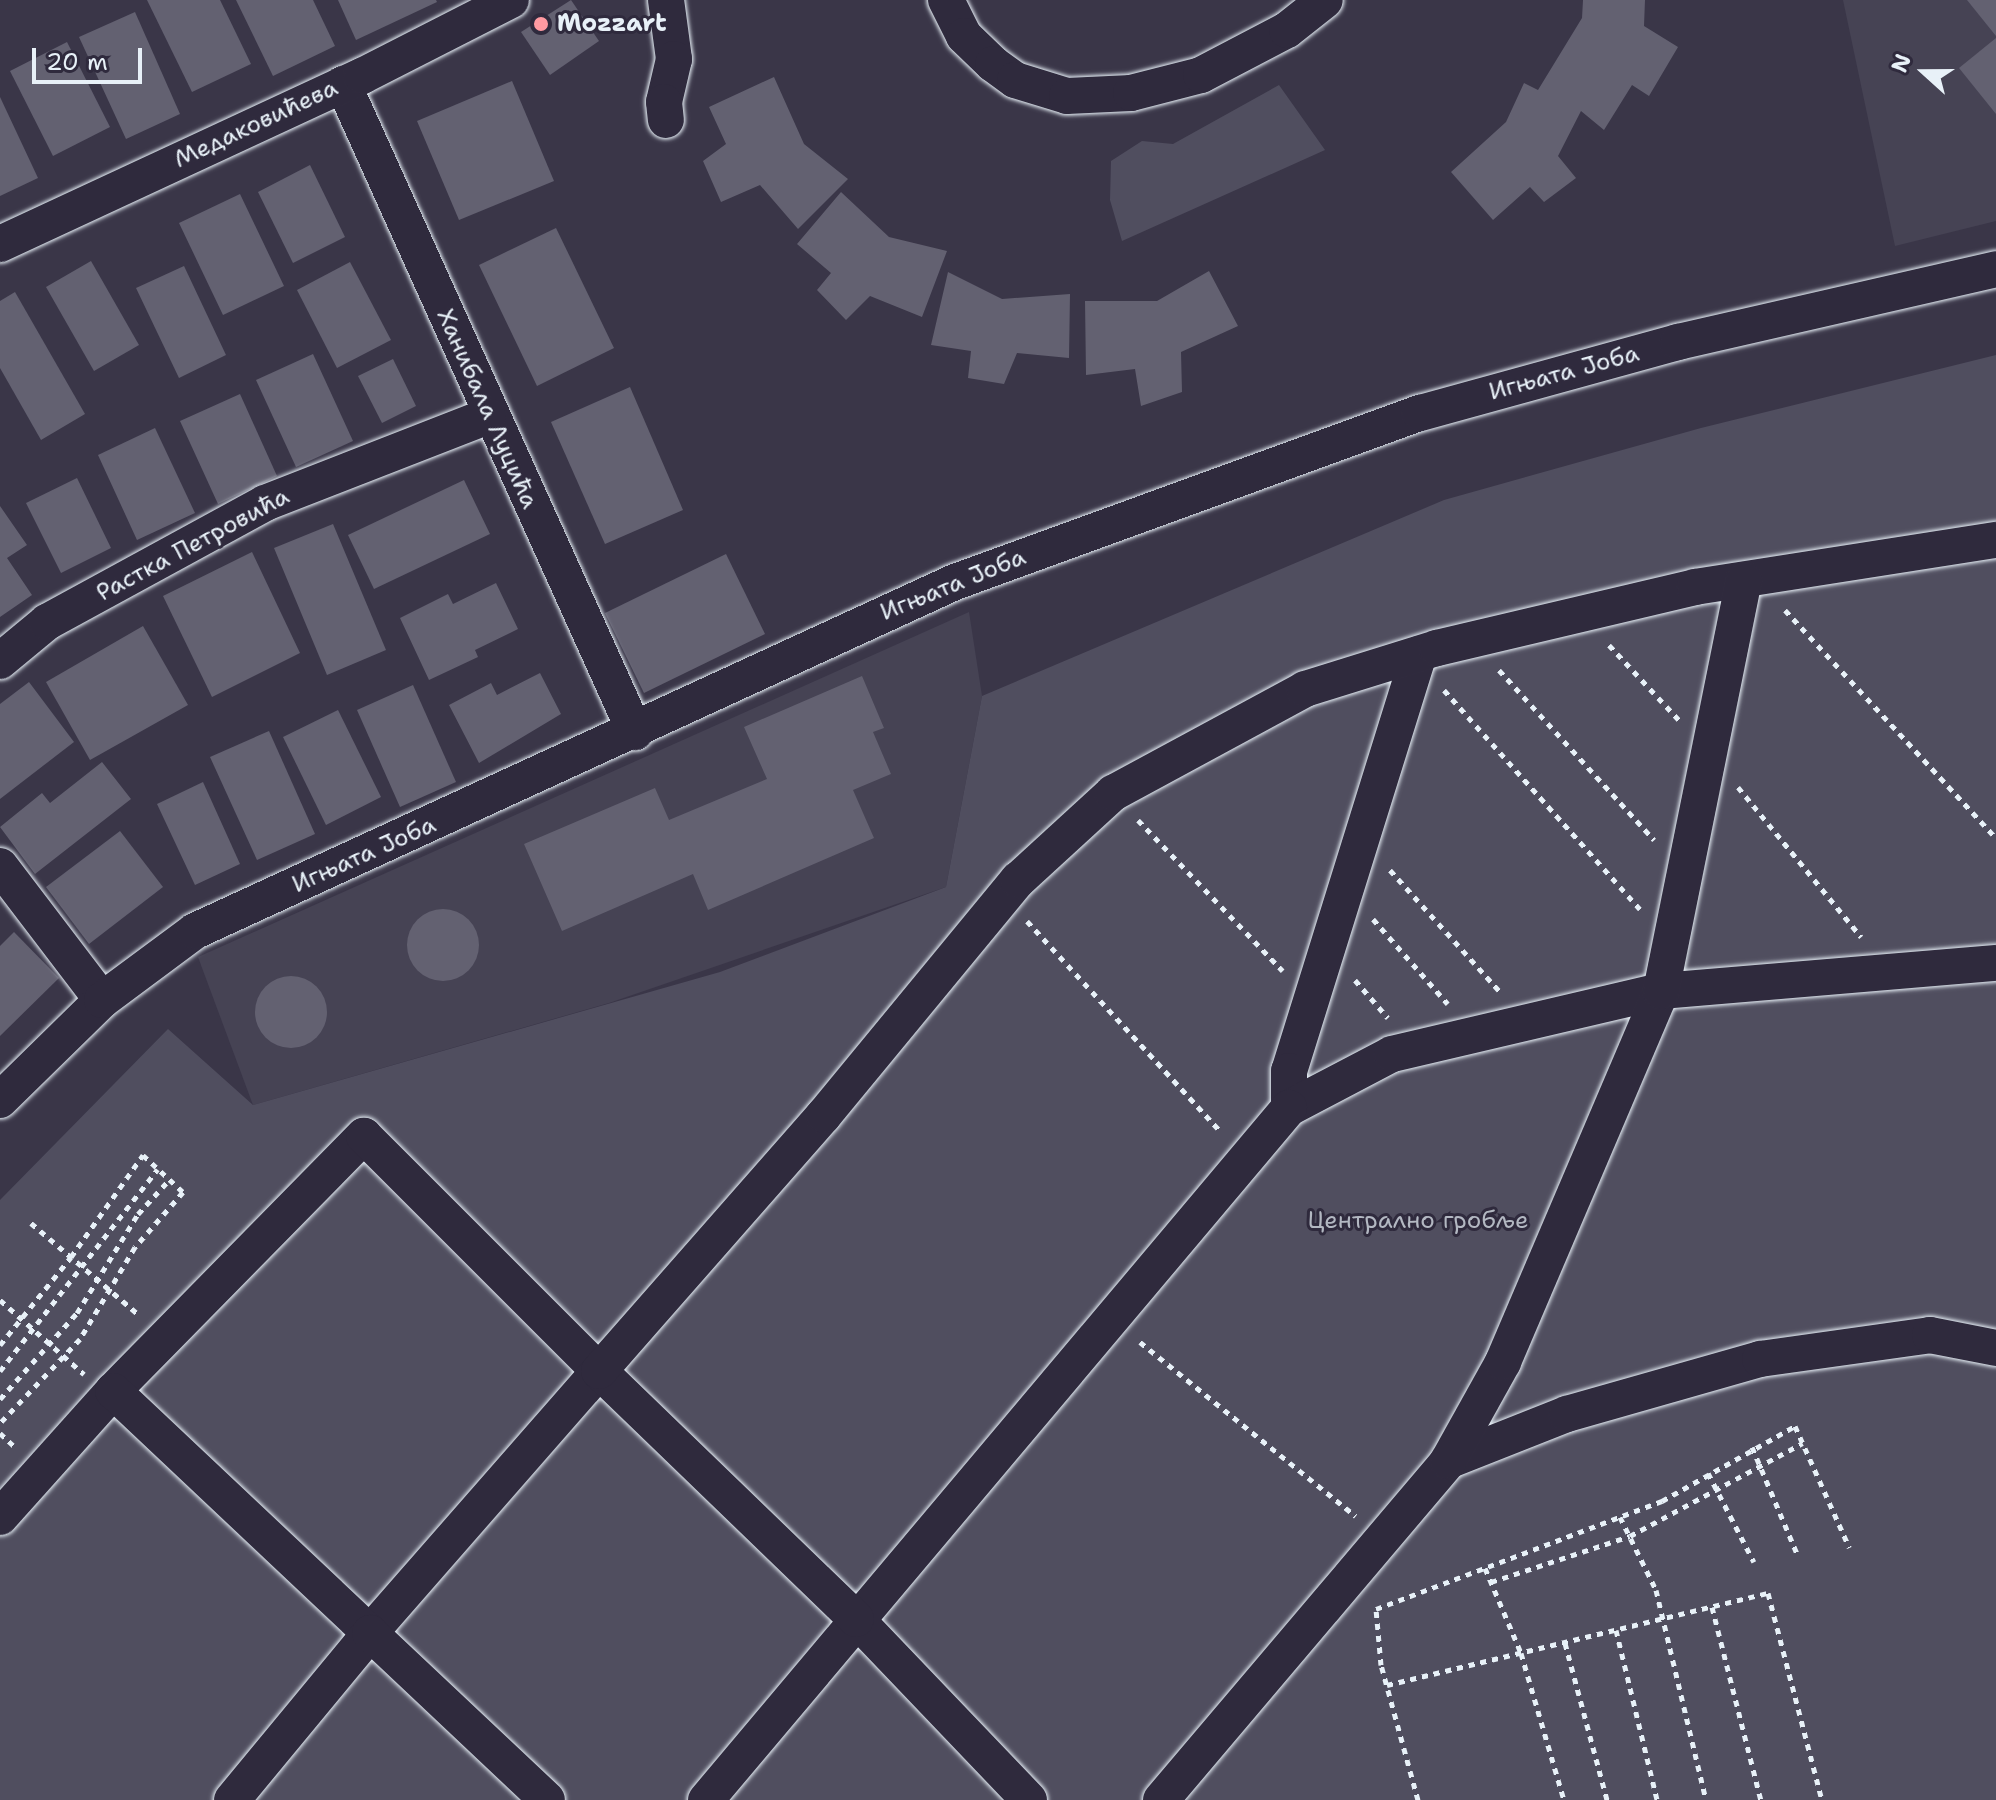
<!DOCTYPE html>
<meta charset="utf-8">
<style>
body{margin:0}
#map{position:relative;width:1996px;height:1800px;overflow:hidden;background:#3a3648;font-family:"Shantell Sans",sans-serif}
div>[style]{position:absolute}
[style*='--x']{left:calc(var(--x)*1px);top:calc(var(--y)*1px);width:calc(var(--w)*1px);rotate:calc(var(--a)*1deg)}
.built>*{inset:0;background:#464354}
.green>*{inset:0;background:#504e5f}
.building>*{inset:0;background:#636171}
.round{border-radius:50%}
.path>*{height:5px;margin-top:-2.5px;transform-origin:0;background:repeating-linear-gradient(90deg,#e8f1f8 0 6px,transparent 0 12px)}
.roads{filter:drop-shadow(0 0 2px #e8f1f8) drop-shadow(0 0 2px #e8f1f8)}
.minor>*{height:36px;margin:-18px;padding:0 18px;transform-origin:18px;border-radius:18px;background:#2f2a3d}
.dots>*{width:22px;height:22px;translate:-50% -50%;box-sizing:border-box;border:4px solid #2f2a3d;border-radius:50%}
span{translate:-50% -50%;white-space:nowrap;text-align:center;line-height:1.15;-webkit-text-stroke:6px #2f2a3d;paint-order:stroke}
.poi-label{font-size:24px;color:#e8f1f8;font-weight:700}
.left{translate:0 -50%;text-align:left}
.street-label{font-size:24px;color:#e8f1f8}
.park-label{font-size:24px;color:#b3b8c2}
.north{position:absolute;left:1884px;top:32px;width:80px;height:80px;-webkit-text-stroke:6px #2f2a3d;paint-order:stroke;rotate:291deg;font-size:22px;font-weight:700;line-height:32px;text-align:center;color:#e8f1f8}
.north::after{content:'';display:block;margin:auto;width:28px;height:36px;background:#e8f1f8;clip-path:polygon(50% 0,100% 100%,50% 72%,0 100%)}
.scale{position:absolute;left:32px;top:48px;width:110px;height:36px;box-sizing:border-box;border:4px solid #e8f1f8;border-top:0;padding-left:10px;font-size:24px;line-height:28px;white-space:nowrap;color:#e8f1f8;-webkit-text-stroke:6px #2f2a3d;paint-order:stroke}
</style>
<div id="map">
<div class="built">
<div style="clip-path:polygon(1843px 0,1996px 0,1996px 221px,1895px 246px)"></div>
<div style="clip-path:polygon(969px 612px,982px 696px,946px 887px,609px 1003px,253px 1105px,198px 957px)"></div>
</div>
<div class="green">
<div style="clip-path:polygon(1279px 85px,1325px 150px,1122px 241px,1110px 200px,1111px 161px,1142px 141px,1173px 144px)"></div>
<div style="clip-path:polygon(1996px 355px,1996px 1800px,0 1800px,0 1200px,168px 1029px,253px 1105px,720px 972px,946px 887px,982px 696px,1444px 500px,1701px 428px)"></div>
</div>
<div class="building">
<div style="clip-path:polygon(147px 0,220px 0,251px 64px,192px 92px)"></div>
<div style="clip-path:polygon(236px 0,313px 0,335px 46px,273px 76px)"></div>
<div style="clip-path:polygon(338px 0,436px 0,437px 2px,356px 40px)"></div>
<div style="clip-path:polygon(571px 0,599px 41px,550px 75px,521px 32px)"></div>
<div style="clip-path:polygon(1583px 0,1645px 0,1644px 26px,1678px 47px,1649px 96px,1632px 85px,1604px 130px,1581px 111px,1558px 156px,1576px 178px,1544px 202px,1530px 187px,1493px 220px,1451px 172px,1506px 122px,1524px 83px,1538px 90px,1582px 18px)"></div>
<div style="clip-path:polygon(1967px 0,1996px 0,1996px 36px)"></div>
<div style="clip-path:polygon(135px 12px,180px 114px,126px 139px,79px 37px)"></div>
<div style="clip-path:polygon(1996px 38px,1996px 114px,1959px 68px)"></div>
<div style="clip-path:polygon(67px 42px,110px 127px,53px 156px,10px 71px)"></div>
<div style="clip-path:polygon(774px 77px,804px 144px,848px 179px,798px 229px,760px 185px,721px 202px,703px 161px,726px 144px,709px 107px)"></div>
<div style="clip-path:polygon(512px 81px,554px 181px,459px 220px,417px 121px)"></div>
<div style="clip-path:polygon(0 97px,38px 178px,0 196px)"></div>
<div style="clip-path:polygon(310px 165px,345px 237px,293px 263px,258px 192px)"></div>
<div style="clip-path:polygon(841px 192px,889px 237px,947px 251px,922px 317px,870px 296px,846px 320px,817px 290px,831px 273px,797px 244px)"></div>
<div style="clip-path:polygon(240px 194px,284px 286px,223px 315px,179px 223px)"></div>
<div style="clip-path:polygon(556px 228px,614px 348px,537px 386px,479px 265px)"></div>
<div style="clip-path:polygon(91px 261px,139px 345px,94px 371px,46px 287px)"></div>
<div style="clip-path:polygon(350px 262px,391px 340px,337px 368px,297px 290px)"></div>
<div style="clip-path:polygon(184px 266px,226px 355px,179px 378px,136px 288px)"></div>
<div style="clip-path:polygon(1209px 271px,1238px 326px,1181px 352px,1182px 392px,1141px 406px,1135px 369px,1086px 375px,1085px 301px,1157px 301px)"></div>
<div style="clip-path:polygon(948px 272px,1002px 299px,1070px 294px,1069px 358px,1017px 353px,1004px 384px,968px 378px,971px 351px,931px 345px)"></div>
<div style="clip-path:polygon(15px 292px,85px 414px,41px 440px,0 368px,0 301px)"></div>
<div style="clip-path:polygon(313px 354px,353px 441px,296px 467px,256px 380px)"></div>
<div style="clip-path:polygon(393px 359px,416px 406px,382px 423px,358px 376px)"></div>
<div style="clip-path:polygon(630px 387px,683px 510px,605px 544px,551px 422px)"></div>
<div style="clip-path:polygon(240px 394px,277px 476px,218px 504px,180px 421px)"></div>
<div style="clip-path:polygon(155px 428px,195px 513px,137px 540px,98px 455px)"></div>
<div style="clip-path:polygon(77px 478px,111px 548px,61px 573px,26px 503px)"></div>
<div style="clip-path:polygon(464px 480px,490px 534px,374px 589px,348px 535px)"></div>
<div style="clip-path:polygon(0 506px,27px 545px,7px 558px,32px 595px,0 617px)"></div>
<div style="clip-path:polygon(333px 524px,386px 650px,327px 675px,274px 548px)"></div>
<div style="clip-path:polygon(252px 552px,300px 653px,212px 697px,163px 596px)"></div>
<div style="clip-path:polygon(726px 554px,765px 634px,644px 693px,605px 613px)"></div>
<div style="clip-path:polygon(496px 583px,518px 629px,475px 650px,478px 657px,429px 680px,400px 618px,448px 594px,453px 604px)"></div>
<div style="clip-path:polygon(143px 626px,188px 705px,90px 760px,46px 682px)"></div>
<div style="clip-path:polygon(540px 673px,561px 714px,479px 763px,449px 705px,491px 683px,497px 695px)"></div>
<div style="clip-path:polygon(862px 676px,884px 728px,873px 732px,891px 774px,853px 790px,874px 838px,708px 910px,693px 874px,562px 931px,524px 844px,655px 788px,669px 820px,767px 779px,744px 727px)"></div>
<div style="clip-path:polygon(29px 682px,74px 742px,0 799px,0 704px)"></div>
<div style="clip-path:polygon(413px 685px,456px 782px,400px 807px,357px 710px)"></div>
<div style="clip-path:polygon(338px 710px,381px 797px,326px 825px,283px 737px)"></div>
<div style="clip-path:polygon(269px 731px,315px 834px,257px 860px,210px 757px)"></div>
<div style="clip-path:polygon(102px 762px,131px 799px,35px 874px,0 827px,42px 793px,50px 803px)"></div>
<div style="clip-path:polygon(203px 782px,240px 864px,195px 885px,157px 804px)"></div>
<div style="clip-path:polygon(120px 831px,163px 887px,89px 944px,46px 887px)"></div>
<div class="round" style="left:407px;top:909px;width:72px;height:72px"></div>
<div style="clip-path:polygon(14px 932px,59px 978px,0 1036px,0 946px)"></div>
<div class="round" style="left:255px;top:976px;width:72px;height:72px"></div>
</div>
<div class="path">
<div style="--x:1785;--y:610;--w:311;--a:47.2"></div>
<div style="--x:1609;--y:645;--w:103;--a:47"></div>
<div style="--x:1499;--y:670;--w:230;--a:47.6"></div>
<div style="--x:1444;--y:690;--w:294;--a:48.2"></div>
<div style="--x:1738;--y:787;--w:194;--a:50.6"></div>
<div style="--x:1138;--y:820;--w:209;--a:46.2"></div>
<div style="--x:1390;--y:870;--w:166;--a:47.9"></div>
<div style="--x:1373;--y:919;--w:113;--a:48.6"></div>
<div style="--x:1027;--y:921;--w:287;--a:47.4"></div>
<div style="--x:1355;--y:980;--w:50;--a:49"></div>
<div style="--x:31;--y:1223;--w:140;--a:40.4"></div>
<div style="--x:0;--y:1300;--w:112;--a:41.4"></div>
<div style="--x:1140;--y:1342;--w:277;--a:38.9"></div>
<div style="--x:0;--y:1345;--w:113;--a:-51.1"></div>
<div style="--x:71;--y:1257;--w:125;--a:-54.8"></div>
<div style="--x:143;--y:1155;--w:54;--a:42.8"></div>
<div style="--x:183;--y:1192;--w:73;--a:131.1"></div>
<div style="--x:135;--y:1247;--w:107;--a:120.9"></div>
<div style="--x:80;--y:1339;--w:116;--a:133.6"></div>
<div style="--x:0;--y:1371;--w:256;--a:-52"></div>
<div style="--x:0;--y:1399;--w:115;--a:-48.2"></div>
<div style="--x:77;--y:1313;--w:116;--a:-58.4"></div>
<div style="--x:138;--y:1214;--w:46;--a:-47.6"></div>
<div style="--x:0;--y:1433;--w:19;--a:43"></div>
<div style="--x:1752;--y:1447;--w:118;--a:67.1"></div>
<div style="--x:1708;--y:1473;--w:100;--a:62.7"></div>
<div style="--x:1620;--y:1517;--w:81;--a:63.7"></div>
<div style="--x:1656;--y:1590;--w:216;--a:76.6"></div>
<div style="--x:1485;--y:1568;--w:92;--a:67"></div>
<div style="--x:1521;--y:1653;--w:153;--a:73.7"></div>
<div style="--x:1491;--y:1582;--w:146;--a:-18.3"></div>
<div style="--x:1630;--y:1536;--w:196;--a:-28.3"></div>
<div style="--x:1712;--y:1607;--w:199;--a:75.8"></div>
<div style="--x:1616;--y:1630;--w:175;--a:76.4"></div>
<div style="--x:1565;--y:1643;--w:163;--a:75"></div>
<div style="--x:1387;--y:1685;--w:392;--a:-13.6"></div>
<div style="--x:1768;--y:1593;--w:214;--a:75.4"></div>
<div style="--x:1418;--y:1800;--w:140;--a:-105.3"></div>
<div style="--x:1381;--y:1665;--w:56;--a:-95.1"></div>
<div style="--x:1376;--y:1609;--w:306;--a:-20.7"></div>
<div style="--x:1662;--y:1501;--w:153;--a:-29.4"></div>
<div style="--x:1795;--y:1426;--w:133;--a:65.9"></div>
</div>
<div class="roads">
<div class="minor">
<div style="--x:666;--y:0;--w:60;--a:82.3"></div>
<div style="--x:674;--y:59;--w:44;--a:103.1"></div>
<div style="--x:664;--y:102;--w:18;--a:84"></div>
<div style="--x:946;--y:0;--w:40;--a:63.4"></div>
<div style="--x:964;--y:36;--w:40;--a:44"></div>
<div style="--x:993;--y:64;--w:27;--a:36"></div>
<div style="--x:1015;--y:80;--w:54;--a:17.1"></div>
<div style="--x:1067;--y:96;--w:64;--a:-2.7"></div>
<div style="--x:1131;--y:93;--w:72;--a:-14.4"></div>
<div style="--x:1201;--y:75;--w:97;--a:-27.6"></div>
<div style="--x:1287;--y:30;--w:48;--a:-38.3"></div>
<div style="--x:343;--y:84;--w:711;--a:65.74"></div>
<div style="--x:0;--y:244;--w:399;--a:-24.9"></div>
<div style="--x:362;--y:76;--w:167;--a:-27"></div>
<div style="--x:1419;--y:654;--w:437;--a:107.3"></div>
<div style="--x:1289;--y:1071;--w:37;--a:90"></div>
<div style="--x:1289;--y:1108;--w:116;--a:-27.7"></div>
<div style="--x:1392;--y:1054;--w:276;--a:-13.2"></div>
<div style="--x:1661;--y:991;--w:336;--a:-4.8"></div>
<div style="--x:0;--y:661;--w:61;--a:-39.7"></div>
<div style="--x:47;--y:622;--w:248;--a:-28.6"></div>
<div style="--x:265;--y:503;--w:239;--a:-21.3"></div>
<div style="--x:0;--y:866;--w:168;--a:52.7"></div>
<div style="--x:0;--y:1100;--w:143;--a:-44.4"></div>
<div style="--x:102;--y:1000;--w:116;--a:-36.6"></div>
<div style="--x:195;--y:931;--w:836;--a:-24.67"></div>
<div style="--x:955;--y:582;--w:495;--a:-20"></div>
<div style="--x:1420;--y:413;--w:268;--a:-15.4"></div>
<div style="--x:1678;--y:342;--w:326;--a:-12.9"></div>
<div style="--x:1448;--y:1461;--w:128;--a:-21.6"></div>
<div style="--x:1567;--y:1414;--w:201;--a:-15.9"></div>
<div style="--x:1760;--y:1359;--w:172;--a:-8"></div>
<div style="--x:1930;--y:1335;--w:67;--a:11.1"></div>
<div style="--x:0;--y:1517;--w:169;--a:-48.1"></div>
<div style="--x:113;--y:1391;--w:358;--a:-45.5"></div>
<div style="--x:364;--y:1136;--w:332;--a:45"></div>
<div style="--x:599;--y:1371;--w:348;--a:131.2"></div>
<div style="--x:370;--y:1633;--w:353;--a:-136.7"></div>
<div style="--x:232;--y:1800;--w:217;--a:-50.4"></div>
<div style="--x:370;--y:1633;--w:243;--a:43.3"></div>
<div style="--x:706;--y:1800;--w:905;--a:-49.89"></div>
<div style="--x:1029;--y:1800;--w:250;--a:-133.7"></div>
<div style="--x:856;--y:1619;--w:357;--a:-136"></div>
<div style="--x:599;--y:1371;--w:341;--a:-48.7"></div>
<div style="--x:824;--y:1115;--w:305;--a:-50.5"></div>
<div style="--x:1018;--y:880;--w:129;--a:-42.5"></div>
<div style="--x:1113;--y:793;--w:218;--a:-28.4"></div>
<div style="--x:1305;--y:689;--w:138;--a:-17.3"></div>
<div style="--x:1437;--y:648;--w:265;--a:-13.3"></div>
<div style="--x:1695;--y:587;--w:305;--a:-8.9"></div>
<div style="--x:1161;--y:1800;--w:444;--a:-49.7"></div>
<div style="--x:1448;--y:1461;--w:113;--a:-60.9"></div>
<div style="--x:1503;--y:1362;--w:403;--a:-66.9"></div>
<div style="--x:1661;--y:991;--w:419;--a:-78.6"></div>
</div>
</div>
<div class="dots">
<div style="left:541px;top:24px;background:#ff9aa2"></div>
</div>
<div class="poi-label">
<span class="left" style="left:557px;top:24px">Mozzart</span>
</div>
<div class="street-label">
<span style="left:256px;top:124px;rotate:-25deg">Медаковићева</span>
<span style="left:1564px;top:373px;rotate:-15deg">Игњата Јоба</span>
<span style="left:487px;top:409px;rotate:66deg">Ханибала Луцића</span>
<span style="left:193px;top:545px;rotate:-28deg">Растка Петровића</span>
<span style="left:953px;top:585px;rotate:-22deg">Игњата Јоба</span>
<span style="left:364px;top:855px;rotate:-24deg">Игњата Јоба</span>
</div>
<div class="park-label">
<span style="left:1418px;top:1221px">Централно гробље</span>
</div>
<div class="north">N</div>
<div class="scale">20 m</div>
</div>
